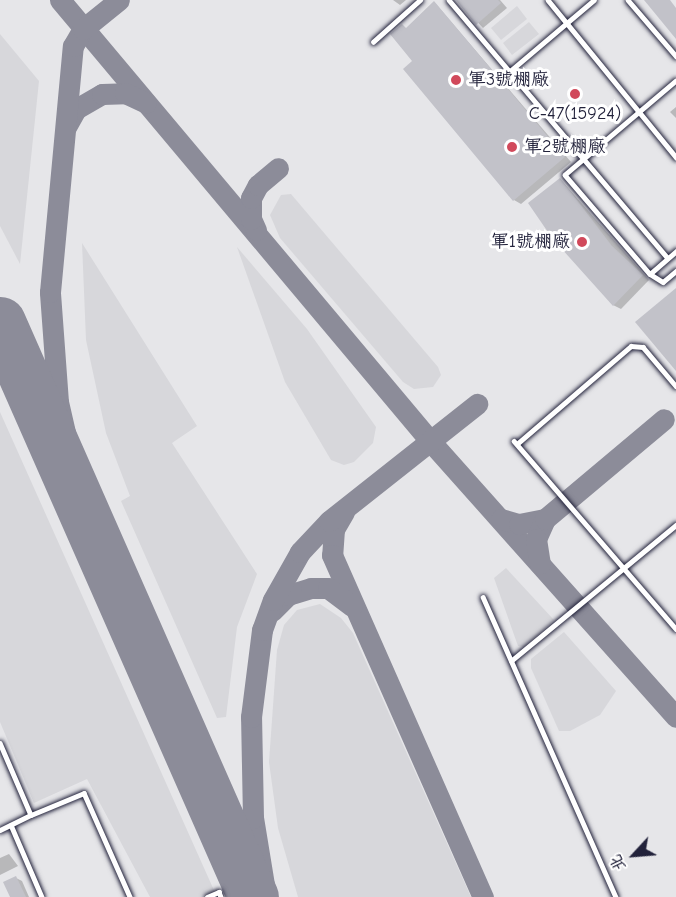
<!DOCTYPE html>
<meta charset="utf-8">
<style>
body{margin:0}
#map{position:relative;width:676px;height:897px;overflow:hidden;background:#f6f6f7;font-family:"Comic Neue","LXGW WenKai TC",sans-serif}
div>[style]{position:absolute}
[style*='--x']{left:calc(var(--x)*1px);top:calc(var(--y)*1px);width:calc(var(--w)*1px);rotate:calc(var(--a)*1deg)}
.built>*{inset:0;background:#e6e6e9}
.green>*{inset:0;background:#d7d7db}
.shadow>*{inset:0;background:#0003}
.taxiway>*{height:21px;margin:-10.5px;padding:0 10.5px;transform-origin:10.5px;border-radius:10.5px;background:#8c8c99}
.runway>*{height:51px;margin:-25.5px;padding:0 25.5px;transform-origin:25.5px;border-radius:25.5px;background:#8c8c99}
.building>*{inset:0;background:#c2c2c9}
.roads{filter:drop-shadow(0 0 2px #22223b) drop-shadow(0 0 2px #22223b)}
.lane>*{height:4.5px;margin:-2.25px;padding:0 2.25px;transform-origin:2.25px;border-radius:2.25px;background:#fff}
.dots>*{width:16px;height:16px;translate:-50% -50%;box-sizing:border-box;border:3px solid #fff;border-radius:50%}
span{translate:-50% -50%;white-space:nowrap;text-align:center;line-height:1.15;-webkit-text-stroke:6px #fff;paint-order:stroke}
.poi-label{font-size:18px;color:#22223b}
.left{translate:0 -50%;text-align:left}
.right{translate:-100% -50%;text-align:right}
.north{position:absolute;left:604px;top:825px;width:60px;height:60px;-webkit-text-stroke:4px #fff;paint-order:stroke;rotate:244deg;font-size:16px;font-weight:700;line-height:24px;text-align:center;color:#22223b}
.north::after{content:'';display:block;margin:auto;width:21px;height:27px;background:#22223b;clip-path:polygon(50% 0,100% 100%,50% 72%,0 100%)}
</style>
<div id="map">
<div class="built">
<div style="clip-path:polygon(0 0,676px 0,676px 897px,0 897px)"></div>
</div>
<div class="green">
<div style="clip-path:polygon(517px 6px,527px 19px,501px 40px,491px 28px)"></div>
<div style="clip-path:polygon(529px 22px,539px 34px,512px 55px,503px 43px)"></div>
<div style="clip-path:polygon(0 34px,39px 81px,20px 264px,0 226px)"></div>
<div style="clip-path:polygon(291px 194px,438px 367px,441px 375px,433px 387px,414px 389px,403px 382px,280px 238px,270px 215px,281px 195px)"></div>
<div style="clip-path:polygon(82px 243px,197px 426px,172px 443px,257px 574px,237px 627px,226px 717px,217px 718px,121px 501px,130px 496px,106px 433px,86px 340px)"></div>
<div style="clip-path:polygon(237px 247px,307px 329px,376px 427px,373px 443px,354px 462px,344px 465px,331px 460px,285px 382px)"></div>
<div style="clip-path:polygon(0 412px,217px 897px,150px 897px,87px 779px,34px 803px,0 722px)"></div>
<div style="clip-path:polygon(506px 568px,554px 620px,524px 647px,518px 646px,494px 578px)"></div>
<div style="clip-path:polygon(320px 604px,341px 618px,353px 633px,471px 897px,298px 897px,278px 828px,269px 762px,277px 650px,284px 625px,297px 610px)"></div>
<div style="clip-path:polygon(564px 632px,616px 691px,600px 715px,570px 731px,559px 731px,531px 668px,531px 659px)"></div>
</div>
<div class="shadow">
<div style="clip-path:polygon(393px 0,406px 0,400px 5px)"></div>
<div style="clip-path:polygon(457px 0,500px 0,507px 8px,483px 28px)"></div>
<div style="clip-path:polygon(435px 3px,571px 162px,521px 204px,514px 200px,414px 61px,407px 29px)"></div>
<div style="clip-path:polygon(676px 107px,676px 118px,670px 112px)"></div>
<div style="clip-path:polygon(561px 180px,649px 280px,621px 309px,613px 305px)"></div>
<div style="clip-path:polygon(9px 854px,18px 866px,0 875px,0 858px)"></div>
<div style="clip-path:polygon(16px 878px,22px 881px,29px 897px,12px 897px)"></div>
</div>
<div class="taxiway">
<div style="--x:60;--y:0;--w:577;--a:49.99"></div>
<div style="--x:431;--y:442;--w:368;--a:48.3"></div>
<div style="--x:66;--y:127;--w:21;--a:-61"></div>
<div style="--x:76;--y:109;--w:30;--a:-30"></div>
<div style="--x:102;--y:94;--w:23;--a:-2"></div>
<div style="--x:125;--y:93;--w:23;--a:25"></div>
<div style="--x:256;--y:230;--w:12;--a:-114"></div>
<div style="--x:251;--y:219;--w:21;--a:-90"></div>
<div style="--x:251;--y:198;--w:15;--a:-62"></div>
<div style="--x:258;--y:185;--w:26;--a:-40"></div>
<div style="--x:83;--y:511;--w:112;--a:-102.9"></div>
<div style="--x:58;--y:402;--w:110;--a:-94.2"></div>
<div style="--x:50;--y:292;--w:247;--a:-84.7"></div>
<div style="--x:73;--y:46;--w:20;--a:-60"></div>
<div style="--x:83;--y:29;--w:46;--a:-38.9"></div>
<div style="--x:344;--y:512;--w:20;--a:120"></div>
<div style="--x:334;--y:529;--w:26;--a:94"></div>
<div style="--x:332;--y:555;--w:374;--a:66.2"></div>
<div style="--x:501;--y:519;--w:19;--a:16"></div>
<div style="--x:519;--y:524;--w:26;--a:-11"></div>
<div style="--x:545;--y:519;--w:22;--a:114"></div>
<div style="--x:536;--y:539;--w:25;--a:81"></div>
<div style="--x:545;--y:519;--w:155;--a:-40"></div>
<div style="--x:272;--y:611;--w:23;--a:-45"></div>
<div style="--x:288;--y:595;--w:24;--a:-17"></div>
<div style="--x:311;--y:588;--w:17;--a:0"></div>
<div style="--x:328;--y:588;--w:30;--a:37"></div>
<div style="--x:266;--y:897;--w:80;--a:-99.3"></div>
<div style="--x:253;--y:818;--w:101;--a:-91.1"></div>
<div style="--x:251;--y:717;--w:88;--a:-82.8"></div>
<div style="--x:262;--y:630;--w:32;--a:-70"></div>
<div style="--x:273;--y:600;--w:55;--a:-60.6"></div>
<div style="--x:300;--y:552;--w:42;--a:-46.9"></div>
<div style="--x:329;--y:521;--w:189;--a:-38.3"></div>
</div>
<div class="runway">
<div style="--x:0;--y:322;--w:628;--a:66.25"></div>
</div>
<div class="building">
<div style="clip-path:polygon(456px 0,498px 0,501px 3px,476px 25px)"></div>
<div style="clip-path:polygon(644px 0,670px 0,676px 8px,676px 39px)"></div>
<div style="clip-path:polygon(434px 1px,565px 157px,513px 201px,403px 69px,412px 61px,390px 34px,402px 24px,406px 28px)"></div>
<div style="clip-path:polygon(560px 178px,612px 246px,643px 275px,613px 306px,552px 238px,528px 203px)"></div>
<div style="clip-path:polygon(676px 288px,676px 371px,635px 322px)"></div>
<div style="clip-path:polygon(16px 876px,26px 897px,10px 897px,3px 882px)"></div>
</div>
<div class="roads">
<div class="lane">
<div style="--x:449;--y:0;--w:338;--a:49.7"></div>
<div style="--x:548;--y:0;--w:203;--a:50.8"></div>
<div style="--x:628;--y:0;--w:74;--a:49.4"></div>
<div style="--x:373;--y:42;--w:63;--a:-41.8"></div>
<div style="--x:509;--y:72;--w:111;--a:-40.3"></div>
<div style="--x:676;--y:81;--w:145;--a:139.7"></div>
<div style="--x:565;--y:175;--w:130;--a:49.4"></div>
<div style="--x:650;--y:274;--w:35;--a:-41"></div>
<div style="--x:650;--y:274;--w:15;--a:32"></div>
<div style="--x:663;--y:282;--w:17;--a:-40"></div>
<div style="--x:514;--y:441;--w:248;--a:49.2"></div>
<div style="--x:517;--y:444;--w:150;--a:-40.7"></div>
<div style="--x:631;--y:346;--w:12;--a:5"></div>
<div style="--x:643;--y:347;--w:51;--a:49.8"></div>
<div style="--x:483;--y:597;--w:328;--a:66.1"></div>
<div style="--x:511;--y:661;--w:214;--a:-39.5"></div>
<div style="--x:0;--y:743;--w:78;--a:66.7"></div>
<div style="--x:31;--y:815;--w:57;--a:-22.5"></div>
<div style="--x:84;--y:793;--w:114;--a:66.1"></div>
<div style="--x:11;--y:825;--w:78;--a:66.7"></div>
<div style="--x:0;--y:830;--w:34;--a:-26"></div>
<div style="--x:207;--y:897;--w:13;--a:-23"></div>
<div style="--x:219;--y:892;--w:5;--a:68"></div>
</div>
</div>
<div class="dots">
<div style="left:456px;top:80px;background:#d1495b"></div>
<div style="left:575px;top:94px;background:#d1495b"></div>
<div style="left:512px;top:147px;background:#d1495b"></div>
<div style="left:582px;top:242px;background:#d1495b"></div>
</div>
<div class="poi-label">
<span class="left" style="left:468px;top:80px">軍3號棚廠</span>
<span style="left:575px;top:114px">C-47(15924)</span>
<span class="left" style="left:524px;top:147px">軍2號棚廠</span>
<span class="right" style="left:570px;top:242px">軍1號棚廠</span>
</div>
<div class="north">北</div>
</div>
